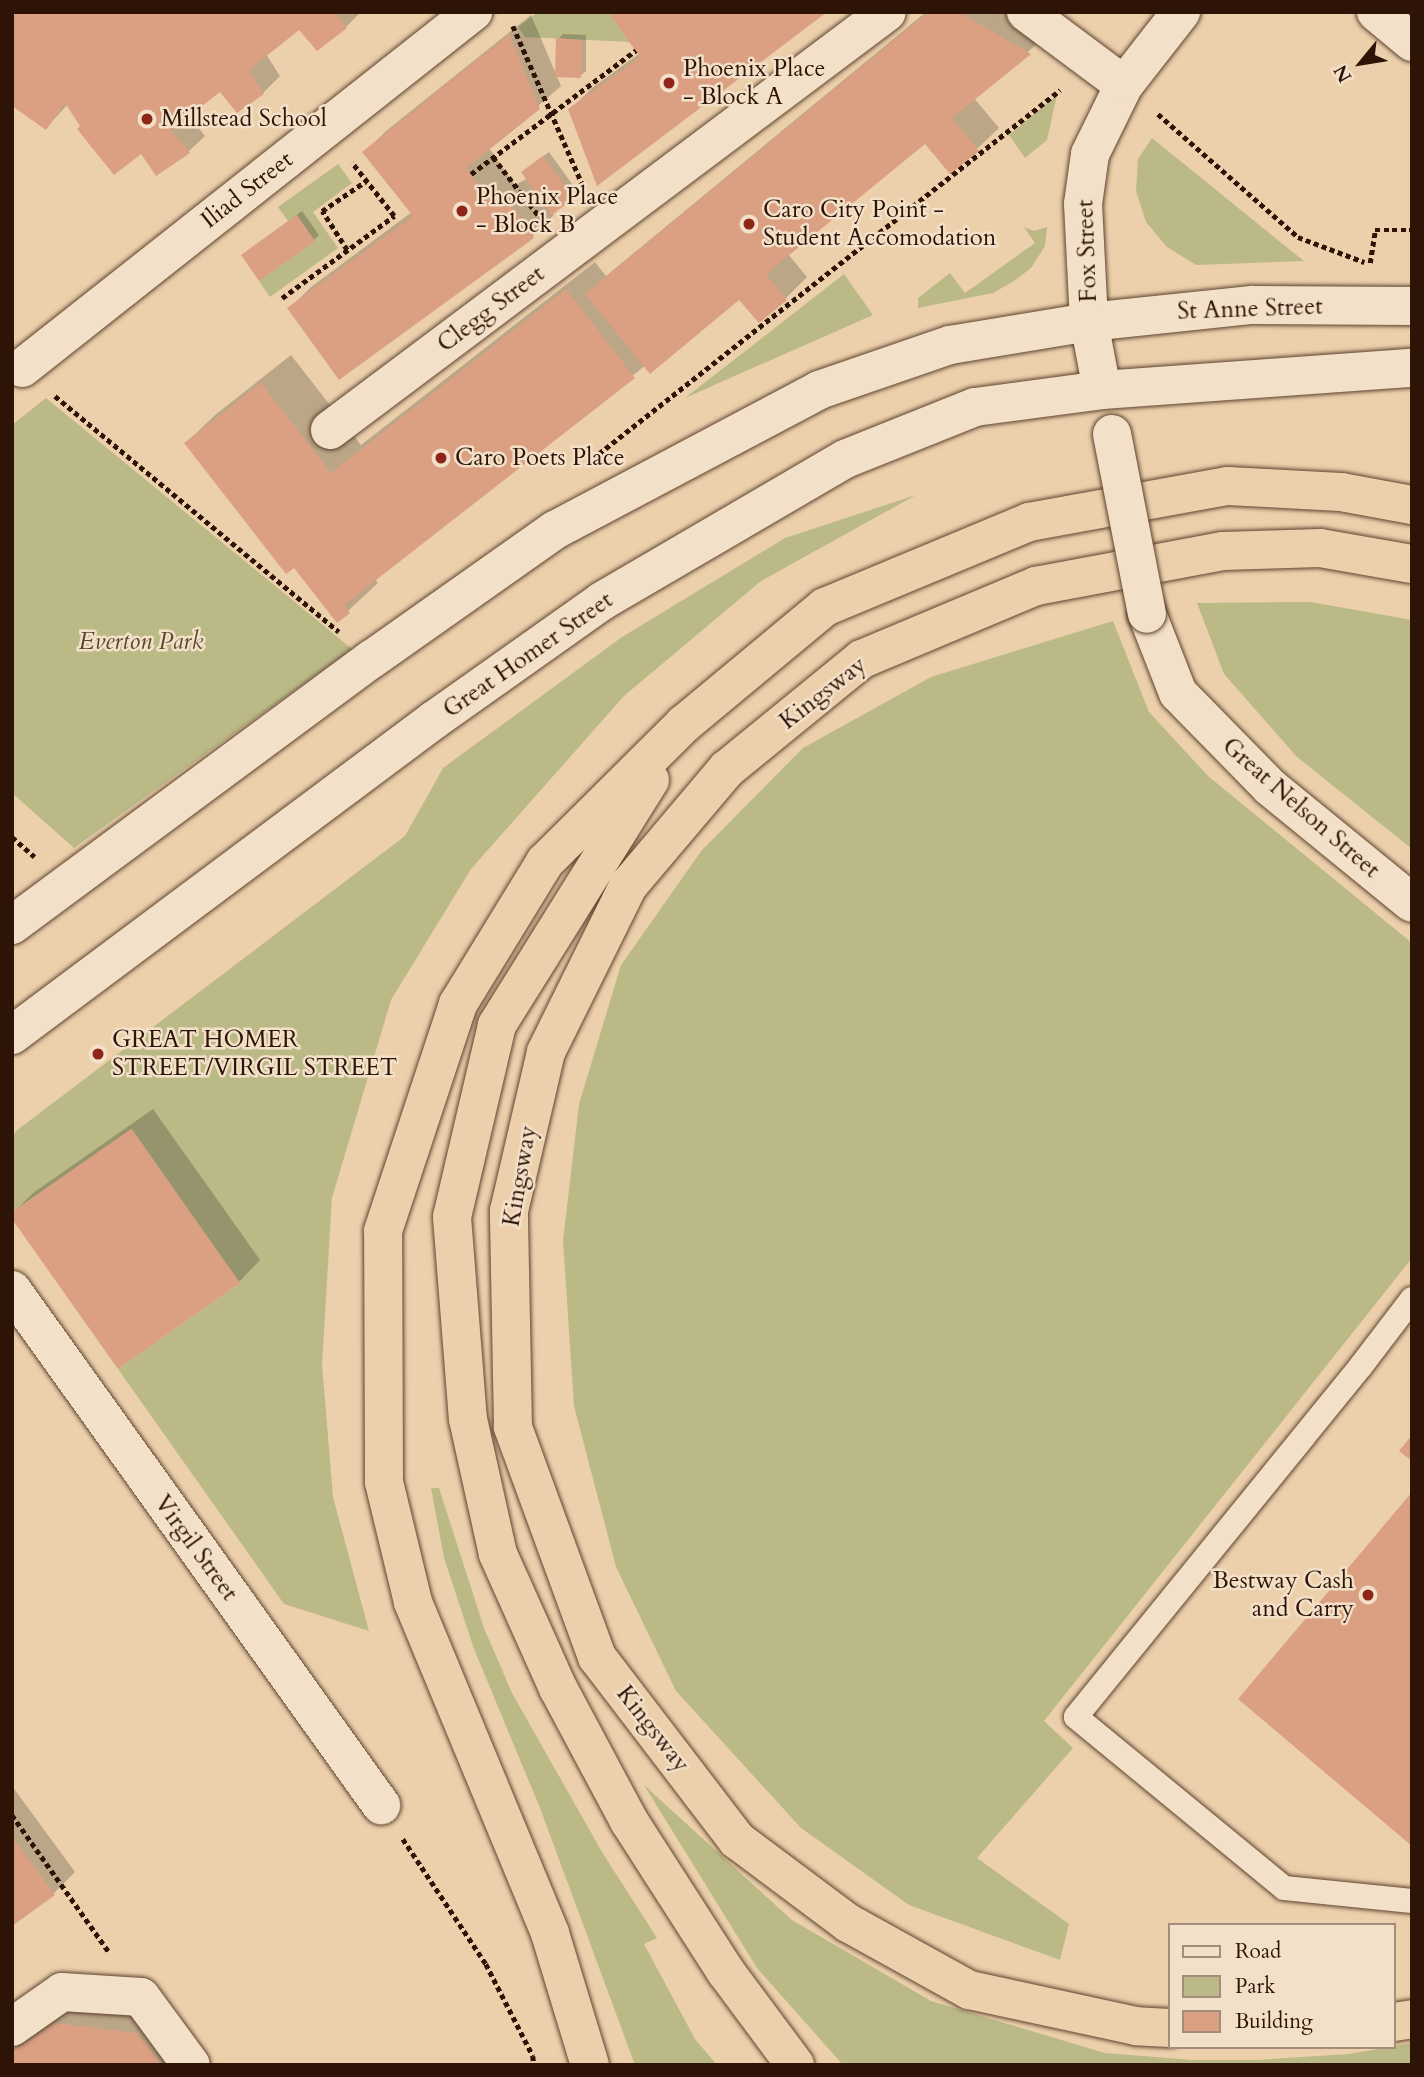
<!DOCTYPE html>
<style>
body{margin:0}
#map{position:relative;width:1424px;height:2077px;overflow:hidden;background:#ecd0ab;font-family:Cardo,serif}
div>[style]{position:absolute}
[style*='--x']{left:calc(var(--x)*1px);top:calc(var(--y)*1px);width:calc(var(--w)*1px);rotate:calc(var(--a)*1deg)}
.green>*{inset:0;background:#bbba87}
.shadow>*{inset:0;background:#0003}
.building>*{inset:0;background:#db9f82}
.path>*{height:4.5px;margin-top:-2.25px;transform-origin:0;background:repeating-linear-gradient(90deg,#2e1407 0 5px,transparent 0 8.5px)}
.roads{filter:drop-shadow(0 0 2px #5e4330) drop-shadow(0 0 2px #5e4330)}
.service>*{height:24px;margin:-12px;padding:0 12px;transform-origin:12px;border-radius:12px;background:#f3e0c8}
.minor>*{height:38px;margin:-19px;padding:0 19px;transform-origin:19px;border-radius:19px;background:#f3e0c8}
.tertiary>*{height:38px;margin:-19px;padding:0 19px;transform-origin:19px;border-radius:19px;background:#f3e0c8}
.secondary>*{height:38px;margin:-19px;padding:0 19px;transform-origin:19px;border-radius:19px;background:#f3e0c8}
.trunk>*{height:38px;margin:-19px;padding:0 19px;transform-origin:19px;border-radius:19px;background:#ecd0ab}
.bridges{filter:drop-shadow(0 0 2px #5e4330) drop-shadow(0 0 2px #5e4330)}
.minor-bridge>*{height:38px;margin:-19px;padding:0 19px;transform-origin:19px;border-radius:19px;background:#f3e0c8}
.dots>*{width:19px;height:19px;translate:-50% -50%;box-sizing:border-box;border:4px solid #f3e0c8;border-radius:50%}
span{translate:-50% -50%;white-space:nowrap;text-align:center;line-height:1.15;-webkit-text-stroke:5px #f3e0c8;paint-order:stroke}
.poi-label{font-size:24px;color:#2e1407}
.left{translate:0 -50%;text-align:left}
.right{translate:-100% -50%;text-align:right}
.street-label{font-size:24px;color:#2e1407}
.park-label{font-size:24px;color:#58462d;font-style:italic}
.frame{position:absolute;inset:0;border:14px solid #2e1407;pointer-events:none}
.legend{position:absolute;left:1168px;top:1923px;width:228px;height:126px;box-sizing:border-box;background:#f3e0c8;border:2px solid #a48e7b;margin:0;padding:9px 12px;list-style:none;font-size:21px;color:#2e1407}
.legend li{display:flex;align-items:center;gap:14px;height:35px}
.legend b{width:35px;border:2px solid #a48e7b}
.north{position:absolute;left:1326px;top:28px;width:70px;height:70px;-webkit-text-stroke:5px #f3e0c8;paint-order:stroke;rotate:240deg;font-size:19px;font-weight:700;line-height:28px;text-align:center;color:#2e1407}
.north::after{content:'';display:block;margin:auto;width:24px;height:32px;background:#2e1407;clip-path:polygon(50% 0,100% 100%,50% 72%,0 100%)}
</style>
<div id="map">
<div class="green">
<div style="clip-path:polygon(538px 12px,608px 12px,630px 42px,525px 37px,518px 27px)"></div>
<div style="clip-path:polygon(1057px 95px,1047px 140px,1025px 158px,1009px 135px)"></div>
<div style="clip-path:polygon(1152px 138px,1258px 224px,1304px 261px,1196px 265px,1167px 247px,1146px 222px,1136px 191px,1138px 159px)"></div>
<div style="clip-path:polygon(338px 164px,352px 183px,313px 212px,338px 248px,270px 297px,259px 281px,297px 215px,288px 221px,278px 207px)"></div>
<div style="clip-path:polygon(1024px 227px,1034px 231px,1047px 227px,1045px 246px,1031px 268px,1014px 281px,993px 293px,918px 308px,918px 298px,950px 273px,965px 293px,1035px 243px)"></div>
<div style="clip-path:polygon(844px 274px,873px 315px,685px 398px)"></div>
<div style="clip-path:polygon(46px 398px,352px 649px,74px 848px,12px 793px,12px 425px)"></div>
<div style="clip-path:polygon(916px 495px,761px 581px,624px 696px,471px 869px,391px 1000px,332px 1198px,322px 1364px,333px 1497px,369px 1631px,284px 1604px,118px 1369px,240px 1283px,132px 1129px,12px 1212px,12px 1138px,16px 1131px,405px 836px,443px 768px,622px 637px,785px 538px)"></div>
<div style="clip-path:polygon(1311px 602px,1412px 620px,1412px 849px,1297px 757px,1224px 674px,1197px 603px)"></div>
<div style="clip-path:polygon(1113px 621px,1149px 712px,1208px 776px,1412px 943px,1412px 1258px,1044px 1721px,1073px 1748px,977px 1858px,1069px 1924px,1060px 1960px,909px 1905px,801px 1828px,676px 1691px,616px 1567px,574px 1406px,563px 1241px,579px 1104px,621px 965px,702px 850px,803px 748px,931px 677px)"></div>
<div style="clip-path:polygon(431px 1488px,439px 1488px,484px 1628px,512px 1693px,602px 1852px,657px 1938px,644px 1944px,695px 2039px,717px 2065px,635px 2065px,540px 1808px,474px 1649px,444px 1558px)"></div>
<div style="clip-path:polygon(644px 1785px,792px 1920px,931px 2001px,1105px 2053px,1193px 2060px,1255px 2060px,1349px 2054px,1412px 2043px,1412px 2065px,843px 2065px,757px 1968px)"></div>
</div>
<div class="shadow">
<div style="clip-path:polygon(12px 12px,361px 12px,346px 27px,300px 28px,266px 54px,280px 76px,263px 93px,221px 89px,188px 115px,205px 136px,188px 152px,141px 151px,82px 126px,68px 104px,46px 128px)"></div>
<div style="clip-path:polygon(824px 12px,571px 109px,592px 88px,640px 53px)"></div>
<div style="clip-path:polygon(926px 12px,1017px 12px,1051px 32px,974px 98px,999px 128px,977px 149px,925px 141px,788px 254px,807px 277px,786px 298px,740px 298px,646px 365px,375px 579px,378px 583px,337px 621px,294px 566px,186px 443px,215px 415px,291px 355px,361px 445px,595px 262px,606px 276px)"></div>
<div style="clip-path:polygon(531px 15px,561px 86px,489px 148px,515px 185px,528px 178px,523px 172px,528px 167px,549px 152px,578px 192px,552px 212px,554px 215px,533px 236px,339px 377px,290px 308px,311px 287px,412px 212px,365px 152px,386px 131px)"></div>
<div style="clip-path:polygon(563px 34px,586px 35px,586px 71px,580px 76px,558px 39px)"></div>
<div style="clip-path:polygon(302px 211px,319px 235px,314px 240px,248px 250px)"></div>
<div style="clip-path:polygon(153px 1109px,260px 1260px,239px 1282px,12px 1214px,33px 1193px)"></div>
<div style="clip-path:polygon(12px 1786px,75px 1872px,54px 1893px,12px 1924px)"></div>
<div style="clip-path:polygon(77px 2002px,159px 2012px,197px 2065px,12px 2065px,14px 2048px)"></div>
</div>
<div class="building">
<div style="clip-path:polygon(12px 12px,334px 12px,347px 28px,317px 51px,299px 30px,249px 70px,264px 94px,237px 113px,220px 92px,171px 130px,190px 153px,156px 176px,141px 154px,114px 175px,77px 129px,80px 126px,65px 103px,46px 130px,12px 106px)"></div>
<div style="clip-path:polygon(608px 12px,827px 12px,597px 186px,568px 109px,640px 57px)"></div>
<div style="clip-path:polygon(928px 12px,959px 12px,1031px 54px,952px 118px,979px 151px,950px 174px,925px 144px,766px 274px,787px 300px,759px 323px,739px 300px,650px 374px,585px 294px)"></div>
<div style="clip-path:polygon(509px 34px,540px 109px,466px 168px,493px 205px,506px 198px,534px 238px,339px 380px,287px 308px,413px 216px,362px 152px)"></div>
<div style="clip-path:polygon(556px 38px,582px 40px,581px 78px,555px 77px)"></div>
<div style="clip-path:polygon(543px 156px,574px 198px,552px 215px,521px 172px)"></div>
<div style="clip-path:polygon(297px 215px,315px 241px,259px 281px,241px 255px)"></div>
<div style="clip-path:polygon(566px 289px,635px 378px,344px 605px,350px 613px,337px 623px,294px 568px,286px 574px,184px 443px,261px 383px,331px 473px)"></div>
<div style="clip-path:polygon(131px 1129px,240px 1283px,118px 1369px,12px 1219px,12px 1212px)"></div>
<div style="clip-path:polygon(1412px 1435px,1412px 1461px,1399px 1451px)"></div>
<div style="clip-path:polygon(1412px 1492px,1412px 1846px,1238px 1699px)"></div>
<div style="clip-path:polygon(12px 1836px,55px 1895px,12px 1926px)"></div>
<div style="clip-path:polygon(54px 2023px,137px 2033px,161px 2065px,12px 2065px,12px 2053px)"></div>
</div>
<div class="path">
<div style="--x:513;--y:26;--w:177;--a:66.3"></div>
<div style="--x:1158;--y:114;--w:186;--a:41.3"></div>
<div style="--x:1298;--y:237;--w:71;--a:20.7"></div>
<div style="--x:493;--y:157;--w:80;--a:52.1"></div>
<div style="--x:471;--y:174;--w:206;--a:-36.9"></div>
<div style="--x:347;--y:250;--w:46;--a:-122.7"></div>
<div style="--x:322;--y:211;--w:53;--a:-34.3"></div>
<div style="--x:1370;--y:263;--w:33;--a:-81"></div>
<div style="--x:1375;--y:230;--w:37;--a:0"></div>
<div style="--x:282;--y:298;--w:139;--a:-36.2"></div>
<div style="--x:394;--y:216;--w:68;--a:-128.4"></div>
<div style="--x:55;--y:396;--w:369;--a:39.7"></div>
<div style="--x:592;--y:459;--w:596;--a:-38.25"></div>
<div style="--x:12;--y:837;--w:30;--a:41"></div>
<div style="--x:12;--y:1815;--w:168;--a:54.7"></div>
<div style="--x:403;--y:1839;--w:150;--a:56.4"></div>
<div style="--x:486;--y:1964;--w:103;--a:62.9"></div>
<div style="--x:533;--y:2056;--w:9;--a:84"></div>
</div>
<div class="roads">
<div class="service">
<div style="--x:1412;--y:1299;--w:84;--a:127.3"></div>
<div style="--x:1361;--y:1366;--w:452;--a:129.1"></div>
<div style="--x:1076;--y:1717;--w:269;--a:39.4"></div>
<div style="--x:1284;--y:1888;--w:129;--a:5.8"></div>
</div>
<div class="minor">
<div style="--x:1026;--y:12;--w:122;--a:36.7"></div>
<div style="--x:1376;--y:12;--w:47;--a:39.8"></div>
<div style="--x:22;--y:368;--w:575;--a:-38.29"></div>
<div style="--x:330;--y:430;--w:696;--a:-36.89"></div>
<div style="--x:1147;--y:614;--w:85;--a:68.6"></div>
<div style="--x:1178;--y:693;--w:132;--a:45.6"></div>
<div style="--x:1270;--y:787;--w:183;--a:39.2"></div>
<div style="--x:12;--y:1290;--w:634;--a:54.38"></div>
<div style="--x:12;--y:2027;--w:61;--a:-35"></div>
<div style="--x:62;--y:1992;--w:79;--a:3.6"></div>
<div style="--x:141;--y:1997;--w:84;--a:53.7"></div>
</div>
<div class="tertiary">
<div style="--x:12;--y:925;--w:448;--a:-36.5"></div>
<div style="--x:372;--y:659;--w:224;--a:-35.2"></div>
<div style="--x:555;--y:530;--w:299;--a:-27.9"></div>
<div style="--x:819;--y:390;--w:139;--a:-19"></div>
<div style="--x:950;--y:345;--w:141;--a:-9.4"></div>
<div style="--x:12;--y:1035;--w:527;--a:-36.74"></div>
<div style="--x:434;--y:720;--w:206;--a:-35.3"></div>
<div style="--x:602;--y:601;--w:281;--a:-30.3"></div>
<div style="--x:845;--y:459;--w:140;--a:-21.8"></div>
<div style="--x:975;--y:407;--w:128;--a:-7.6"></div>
<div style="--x:1102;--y:390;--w:69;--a:-100.8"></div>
<div style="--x:1089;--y:322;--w:118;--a:-92.9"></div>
<div style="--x:1083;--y:204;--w:50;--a:-82"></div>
<div style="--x:1090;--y:154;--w:77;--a:-63.8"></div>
<div style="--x:1124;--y:85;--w:93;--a:-52"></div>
</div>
<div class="secondary">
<div style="--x:1089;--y:322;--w:164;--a:-6"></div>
<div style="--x:1252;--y:305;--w:160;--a:0.4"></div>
<div style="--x:1102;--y:390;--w:311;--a:-4.1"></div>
</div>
<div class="trunk">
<div style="--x:650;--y:780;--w:289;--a:122"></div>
<div style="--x:497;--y:1025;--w:197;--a:103.2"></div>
<div style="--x:452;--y:1217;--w:203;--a:85.5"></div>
<div style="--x:468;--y:1419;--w:138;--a:77.5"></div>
<div style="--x:498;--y:1554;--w:147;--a:65.9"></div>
<div style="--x:558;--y:1688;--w:151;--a:61.9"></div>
<div style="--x:629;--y:1821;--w:179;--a:57.3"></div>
<div style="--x:726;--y:1972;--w:116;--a:53.4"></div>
<div style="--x:1394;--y:2022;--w:18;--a:-9"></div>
<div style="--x:1170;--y:2028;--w:34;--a:-177"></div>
<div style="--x:1136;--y:2026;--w:171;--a:-167.8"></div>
<div style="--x:969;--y:1990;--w:138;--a:-151"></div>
<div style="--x:848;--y:1923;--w:139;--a:-143.2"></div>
<div style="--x:737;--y:1840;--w:230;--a:-127.4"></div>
<div style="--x:597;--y:1657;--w:245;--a:-110.1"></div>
<div style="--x:513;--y:1427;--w:216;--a:-91.1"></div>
<div style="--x:509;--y:1211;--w:163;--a:-76.9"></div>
<div style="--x:546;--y:1052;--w:185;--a:-63.7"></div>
<div style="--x:628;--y:886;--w:153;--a:-49.8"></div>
<div style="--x:727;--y:769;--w:174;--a:-39.2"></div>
<div style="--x:862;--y:659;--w:189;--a:-22.8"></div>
<div style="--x:1036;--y:586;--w:190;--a:-10.6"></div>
<div style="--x:1223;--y:551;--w:97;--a:-1.8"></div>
<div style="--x:1320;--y:548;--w:93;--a:9.9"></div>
<div style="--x:590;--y:2065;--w:138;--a:-106.9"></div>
<div style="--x:550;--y:1933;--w:358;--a:-112.5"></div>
<div style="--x:413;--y:1602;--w:123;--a:-103.6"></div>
<div style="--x:384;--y:1482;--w:251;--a:-90.2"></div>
<div style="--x:383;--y:1231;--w:239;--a:-71.7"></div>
<div style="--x:458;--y:1004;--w:167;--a:-58.5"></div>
<div style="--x:545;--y:862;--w:196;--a:-44.8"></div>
<div style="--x:684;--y:724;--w:183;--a:-39.7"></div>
<div style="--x:825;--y:607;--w:221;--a:-22.6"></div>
<div style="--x:1029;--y:522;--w:202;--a:-10.3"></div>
<div style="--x:1228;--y:486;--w:113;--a:3"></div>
<div style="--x:1341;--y:492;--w:72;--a:10.4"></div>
</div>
</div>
<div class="bridges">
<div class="minor-bridge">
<div style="--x:1112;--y:434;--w:183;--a:79"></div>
</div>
</div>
<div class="dots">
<div style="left:669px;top:83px;background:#8f2418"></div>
<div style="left:147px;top:119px;background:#8f2418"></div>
<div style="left:462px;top:211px;background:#8f2418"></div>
<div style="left:749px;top:224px;background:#8f2418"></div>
<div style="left:441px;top:458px;background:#8f2418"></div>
<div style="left:98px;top:1054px;background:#8f2418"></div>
<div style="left:1368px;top:1595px;background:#8f2418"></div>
</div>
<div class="poi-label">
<span class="left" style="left:683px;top:83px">Phoenix Place<br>- Block A</span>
<span class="left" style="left:161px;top:119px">Millstead School</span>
<span class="left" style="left:476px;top:211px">Phoenix Place<br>- Block B</span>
<span class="left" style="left:763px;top:224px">Caro City Point -<br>Student Accomodation</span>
<span class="left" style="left:455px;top:458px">Caro Poets Place</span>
<span class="left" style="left:112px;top:1054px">GREAT HOMER<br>STREET/VIRGIL STREET</span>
<span class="right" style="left:1354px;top:1595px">Bestway Cash<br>and Carry</span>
</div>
<div class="street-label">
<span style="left:247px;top:190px;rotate:-38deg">Iliad Street</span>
<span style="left:1087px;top:251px;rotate:-92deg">Fox Street</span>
<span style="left:491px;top:309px;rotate:-37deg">Clegg Street</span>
<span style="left:1250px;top:309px;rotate:-2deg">St Anne Street</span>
<span style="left:528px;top:655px;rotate:-35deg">Great Homer Street</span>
<span style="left:823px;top:693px;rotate:-38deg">Kingsway</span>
<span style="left:1301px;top:808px;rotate:41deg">Great Nelson Street</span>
<span style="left:520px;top:1176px;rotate:-80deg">Kingsway</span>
<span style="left:196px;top:1548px;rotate:54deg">Virgil Street</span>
<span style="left:653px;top:1729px;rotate:52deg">Kingsway</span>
</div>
<div class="park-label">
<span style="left:141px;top:642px">Everton Park</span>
</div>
<div class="frame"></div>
<ul class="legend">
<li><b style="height:9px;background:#f3e0c8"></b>Road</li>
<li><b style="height:19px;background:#bbba87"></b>Park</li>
<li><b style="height:19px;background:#db9f82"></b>Building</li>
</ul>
<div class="north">N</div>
</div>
